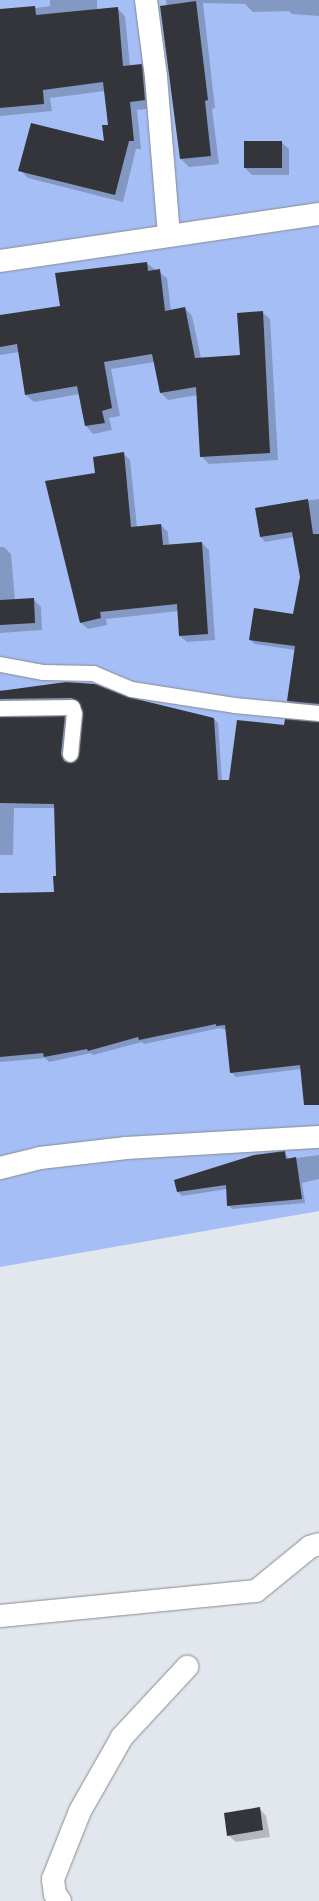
<!DOCTYPE html>
<style>
body{margin:0}
#map{position:relative;width:319px;height:1901px;overflow:hidden;background:#e2e6ed;font-family:"Sofia Sans Condensed",sans-serif}
div>[style]{position:absolute}
[style*='--x']{left:calc(var(--x)*1px);top:calc(var(--y)*1px);width:calc(var(--w)*1px);rotate:calc(var(--a)*1deg)}
.green>*{inset:0;background:#a6bef6}
.shadow>*{inset:0;background:#0003}
.building>*{inset:0;background:#33353b}
.roads{filter:drop-shadow(0 0 1px #888c93) drop-shadow(0 0 1px #888c93)}
.service>*{height:15px;margin:-7.5px;padding:0 7.5px;transform-origin:7.5px;border-radius:7.5px;background:#fff}
.minor>*{height:22px;margin:-11px;padding:0 11px;transform-origin:11px;border-radius:11px;background:#fff}
span{translate:-50% -50%;white-space:nowrap;text-align:center;line-height:1.15;-webkit-text-stroke:4px #e2e6ed;paint-order:stroke}
</style>
<div id="map">
<div class="green">
<div style="clip-path:polygon(0 0,319px 0,319px 1211px,0 1267px)"></div>
</div>
<div class="shadow">
<div style="clip-path:polygon(50px 0,97px 0,97px 10px,117px 8px,125px 16px,130px 66px,141px 65px,149px 73px,153px 108px,137px 110px,141px 149px,136px 149px,123px 202px,28px 178px,20px 170px,105px 142px,109px 126px,105px 91px,50px 98px,52px 111px,0 116px,0 13px,50px 6px)"></div>
<div style="clip-path:polygon(166px 0,319px 0,319px 16px,292px 14px,289px 11px,253px 12px,245px 4px,203px 3px,215px 108px,212px 109px,219px 164px,189px 167px,181px 159px)"></div>
<div style="clip-path:polygon(281px 142px,289px 149px,289px 175px,252px 175px,245px 168px)"></div>
<div style="clip-path:polygon(146px 263px,167px 278px,171px 311px,185px 308px,192px 316px,201px 358px,241px 356px,262px 312px,270px 319px,278px 460px,209px 464px,201px 456px,198px 395px,168px 400px,161px 393px,155px 362px,111px 369px,120px 416px,109px 418px,112px 430px,93px 434px,86px 426px,80px 394px,34px 402px,26px 395px,19px 352px,0 355px,0 316px,62px 306px)"></div>
<div style="clip-path:polygon(123px 453px,130px 460px,137px 527px,161px 525px,168px 532px,169px 546px,202px 543px,209px 550px,215px 640px,187px 642px,180px 636px,178px 611px,106px 619px,107px 625px,88px 629px,81px 623px,97px 473px)"></div>
<div style="clip-path:polygon(319px 499px,319px 708px,293px 705px,288px 701px,295px 650px,255px 644px,250px 640px,294px 615px,301px 577px,294px 537px,265px 542px,261px 537px,256px 508px)"></div>
<div style="clip-path:polygon(0 547px,4px 547px,11px 554px,15px 600px,33px 599px,41px 607px,42px 630px,0 633px)"></div>
<div style="clip-path:polygon(0 690px,127px 698px,214px 719px,218px 723px,222px 781px,229px 781px,285px 726px,319px 722px,319px 1096px,301px 1069px,236px 1077px,231px 1072px,226px 1030px,220px 1028px,144px 1044px,142px 1042px,93px 1055px,91px 1053px,49px 1062px,45px 1058px,0 1062px,0 893px,55px 893px,57px 877px,55px 808px,14px 808px,13px 855px,0 855px,0 718px,64px 717px,69px 722px,66px 763px,74px 763px,80px 755px,84px 714px,80px 704px,5px 703px,0 706px)"></div>
<div style="clip-path:polygon(285px 1153px,289px 1159px,319px 1155px,319px 1179px,302px 1183px,305px 1203px,232px 1209px,228px 1205px,227px 1189px,182px 1196px,178px 1192px)"></div>
<div style="clip-path:polygon(259px 1808px,266px 1816px,270px 1837px,236px 1842px,228px 1835px)"></div>
</div>
<div class="building">
<div style="clip-path:polygon(196px 1px,208px 100px,205px 101px,211px 156px,180px 159px,160px 6px)"></div>
<div style="clip-path:polygon(35px 6px,36px 15px,118px 7px,123px 66px,142px 64px,145px 100px,130px 102px,134px 141px,129px 141px,115px 195px,18px 171px,31px 123px,104px 141px,102px 125px,108px 125px,103px 82px,43px 90px,44px 104px,0 108px,0 9px)"></div>
<div style="clip-path:polygon(244px 141px,282px 141px,282px 168px,244px 168px)"></div>
<div style="clip-path:polygon(147px 262px,148px 271px,160px 269px,165px 311px,185px 307px,195px 358px,240px 355px,237px 313px,263px 311px,270px 453px,200px 457px,196px 387px,160px 393px,152px 354px,104px 362px,112px 408px,102px 411px,105px 423px,85px 426px,77px 386px,25px 395px,17px 344px,0 347px,0 315px,60px 306px,55px 273px)"></div>
<div style="clip-path:polygon(124px 452px,131px 527px,161px 524px,163px 545px,202px 542px,208px 634px,179px 636px,177px 604px,100px 612px,101px 618px,80px 623px,45px 481px,95px 473px,93px 457px)"></div>
<div style="clip-path:polygon(308px 499px,313px 534px,319px 534px,319px 704px,287px 701px,295px 646px,249px 640px,254px 608px,293px 614px,300px 577px,292px 532px,260px 537px,255px 508px)"></div>
<div style="clip-path:polygon(34px 598px,35px 623px,0 625px,0 600px)"></div>
<div style="clip-path:polygon(66px 682px,95px 684px,128px 697px,214px 718px,218px 780px,229px 780px,237px 720px,284px 725px,285px 719px,319px 722px,319px 1105px,304px 1105px,300px 1065px,230px 1073px,225px 1025px,216px 1026px,216px 1024px,139px 1040px,138px 1037px,88px 1051px,87px 1049px,44px 1057px,43px 1053px,0 1057px,0 893px,54px 892px,53px 876px,56px 876px,54px 804px,0 803px,0 717px,65px 716px,61px 754px,64px 761px,70px 763px,74px 762px,79px 755px,83px 714px,80px 704px,72px 698px,0 699px,0 691px)"></div>
<div style="clip-path:polygon(285px 1151px,286px 1159px,296px 1157px,302px 1199px,227px 1206px,226px 1185px,177px 1192px,174px 1180px,254px 1155px)"></div>
<div style="clip-path:polygon(260px 1807px,263px 1830px,227px 1836px,224px 1813px)"></div>
</div>
<div class="roads">
<div class="service">
<div style="--x:0;--y:664;--w:44;--a:10.5"></div>
<div style="--x:43;--y:672;--w:50;--a:1.1"></div>
<div style="--x:93;--y:673;--w:41;--a:22.8"></div>
<div style="--x:131;--y:689;--w:104;--a:8.8"></div>
<div style="--x:234;--y:705;--w:85;--a:5.4"></div>
<div style="--x:0;--y:708;--w:72;--a:-0.8"></div>
<div style="--x:72;--y:707;--w:6;--a:72"></div>
<div style="--x:74;--y:713;--w:41;--a:95.6"></div>
</div>
<div class="minor">
<div style="--x:146;--y:0;--w:78;--a:82.6"></div>
<div style="--x:156;--y:77;--w:159;--a:85.3"></div>
<div style="--x:0;--y:261;--w:322;--a:-8.4"></div>
<div style="--x:0;--y:1168;--w:41;--a:-14"></div>
<div style="--x:40;--y:1158;--w:87;--a:-6.6"></div>
<div style="--x:126;--y:1148;--w:193;--a:-3.3"></div>
<div style="--x:0;--y:1616;--w:257;--a:-5.6"></div>
<div style="--x:256;--y:1591;--w:70;--a:-39.2"></div>
<div style="--x:310;--y:1547;--w:9;--a:-18"></div>
<div style="--x:60;--y:1901;--w:9;--a:-126"></div>
<div style="--x:55;--y:1894;--w:15;--a:-98"></div>
<div style="--x:53;--y:1879;--w:73;--a:-68.3"></div>
<div style="--x:80;--y:1811;--w:85;--a:-60.4"></div>
<div style="--x:122;--y:1737;--w:96;--a:-47.1"></div>
</div>
</div>
</div>
